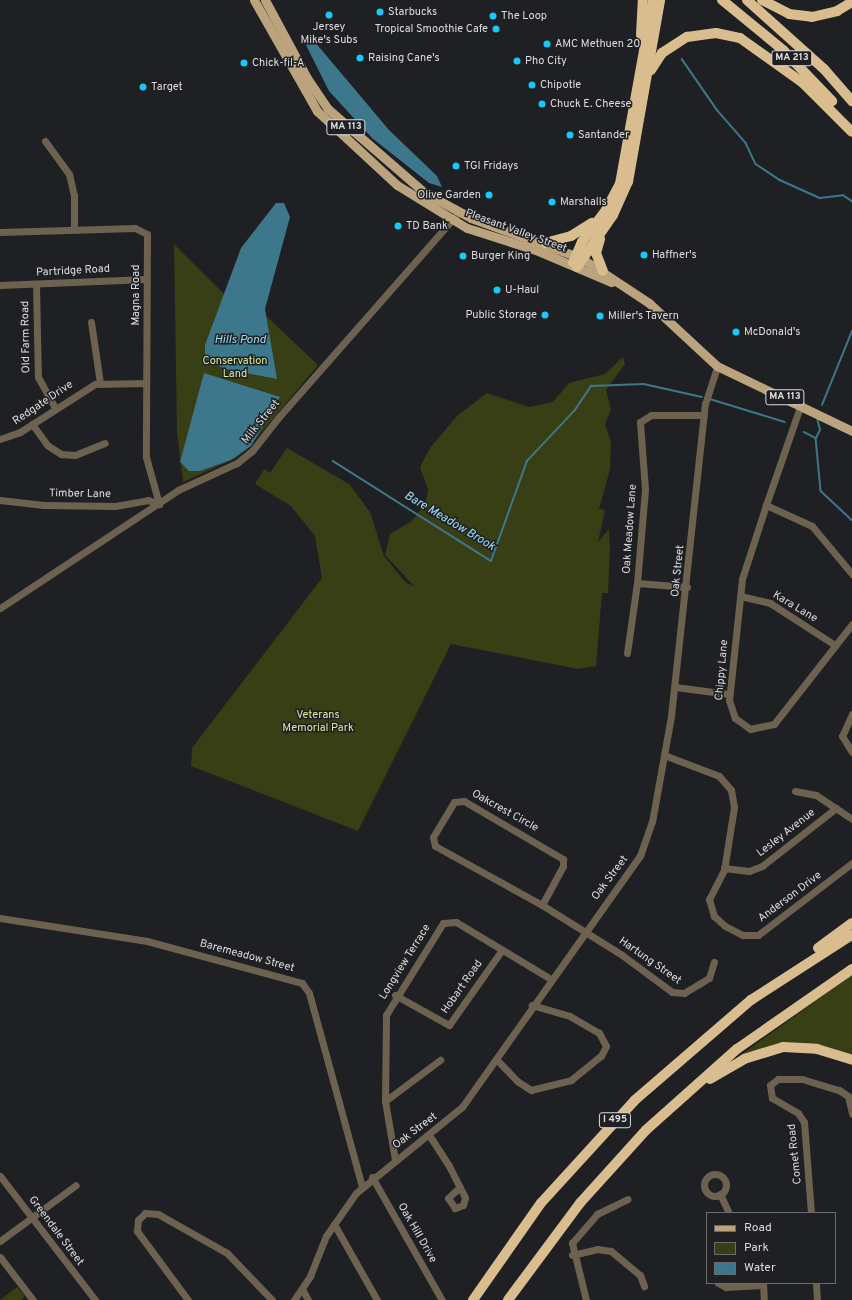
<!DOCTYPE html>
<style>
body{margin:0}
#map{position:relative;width:852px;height:1300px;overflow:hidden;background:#1f2023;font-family:Overpass,sans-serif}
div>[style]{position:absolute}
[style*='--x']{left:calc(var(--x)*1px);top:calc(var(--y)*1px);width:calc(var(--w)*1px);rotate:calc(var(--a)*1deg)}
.green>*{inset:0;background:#383f14}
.water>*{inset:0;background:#3d778c}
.stream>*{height:1.5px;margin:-0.75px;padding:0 0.75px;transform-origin:0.75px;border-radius:0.75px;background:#3d778c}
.minor>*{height:7px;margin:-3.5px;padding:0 3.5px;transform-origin:3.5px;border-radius:3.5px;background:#6d614f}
.minor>.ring{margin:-3.5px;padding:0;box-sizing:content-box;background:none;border:7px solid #6d614f;border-radius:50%}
.major>*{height:9px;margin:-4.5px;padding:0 4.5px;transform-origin:4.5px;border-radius:4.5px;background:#bba37d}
.highway>*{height:10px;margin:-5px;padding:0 5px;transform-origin:5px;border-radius:5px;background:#dabd8f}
.dots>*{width:11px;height:11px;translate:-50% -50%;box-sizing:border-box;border:2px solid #1f2023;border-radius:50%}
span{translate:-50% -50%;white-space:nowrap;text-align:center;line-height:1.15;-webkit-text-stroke:3px #1f2023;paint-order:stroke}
.shield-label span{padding:1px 3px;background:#1f2023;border:1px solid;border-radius:3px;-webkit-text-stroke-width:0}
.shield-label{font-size:10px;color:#dedee0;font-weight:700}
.poi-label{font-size:11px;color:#dedee0}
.left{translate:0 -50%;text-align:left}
.right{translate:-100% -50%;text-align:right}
.street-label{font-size:11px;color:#dedee0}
.park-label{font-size:11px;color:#daea9e}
.water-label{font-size:12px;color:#9be0fc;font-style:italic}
.legend{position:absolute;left:706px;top:1212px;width:130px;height:72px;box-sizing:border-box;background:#1f2023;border:1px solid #6b6c6f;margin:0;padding:5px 7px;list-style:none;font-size:12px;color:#dedee0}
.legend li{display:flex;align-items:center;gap:8px;height:20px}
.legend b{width:20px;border:1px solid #6b6c6f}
</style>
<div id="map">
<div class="green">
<div style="clip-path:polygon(174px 244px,225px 295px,266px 296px,264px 314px,318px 365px,250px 446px,236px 458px,183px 482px,177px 432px)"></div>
<div style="clip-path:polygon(623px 357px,625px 364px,606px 390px,611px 409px,605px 424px,611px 442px,610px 469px,599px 509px,605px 510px,598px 542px,609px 529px,610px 549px,608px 593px,602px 593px,596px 666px,578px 669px,451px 644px,358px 831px,191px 766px,192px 748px,322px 578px,315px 536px,291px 506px,255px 484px,264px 469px,270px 473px,287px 448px,349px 484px,370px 512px,384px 556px,405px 582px,415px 587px,385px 555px,390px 534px,412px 521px,426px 503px,428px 489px,420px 467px,430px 448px,457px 416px,487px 393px,529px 407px,553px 402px,569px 383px,605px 374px)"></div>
<div style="clip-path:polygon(852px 975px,852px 1056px,817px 1045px,738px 1057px)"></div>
<div style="clip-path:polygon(17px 1287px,25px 1296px,21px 1300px,0 1300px)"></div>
</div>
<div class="water">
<div style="clip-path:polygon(309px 35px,389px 130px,437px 176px,442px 187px,429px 183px,372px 138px,329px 91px,305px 43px)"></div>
<div style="clip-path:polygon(276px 203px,284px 203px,290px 217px,265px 309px,277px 379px,225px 369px,205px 359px,205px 345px,241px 248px)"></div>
<div style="clip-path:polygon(204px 373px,280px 397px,251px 446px,231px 460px,200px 471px,189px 471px,180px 462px)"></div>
</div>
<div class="stream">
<div style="--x:682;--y:59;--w:63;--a:55.3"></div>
<div style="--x:718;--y:111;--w:43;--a:48.8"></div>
<div style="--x:746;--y:143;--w:23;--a:65"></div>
<div style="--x:756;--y:164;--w:29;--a:34"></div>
<div style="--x:780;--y:180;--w:44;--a:24.2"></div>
<div style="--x:820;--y:198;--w:23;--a:-7"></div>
<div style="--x:843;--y:195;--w:11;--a:34"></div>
<div style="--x:710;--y:399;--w:78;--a:17"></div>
<div style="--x:822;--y:405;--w:80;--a:-67.9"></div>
<div style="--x:804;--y:432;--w:13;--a:27"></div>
<div style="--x:816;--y:438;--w:53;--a:84.6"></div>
<div style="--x:821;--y:491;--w:42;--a:43.1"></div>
<div style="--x:816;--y:438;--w:9;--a:-63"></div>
<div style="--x:820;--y:430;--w:12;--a:-104"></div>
<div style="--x:333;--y:461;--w:187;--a:32.3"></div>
<div style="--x:491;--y:561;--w:106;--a:-70.2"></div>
<div style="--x:527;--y:461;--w:70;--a:-46.7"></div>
<div style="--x:575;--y:410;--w:29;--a:-56"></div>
<div style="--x:591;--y:386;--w:53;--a:-2.2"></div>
<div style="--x:644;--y:384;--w:59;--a:12.6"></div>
</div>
<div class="minor">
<div style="--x:45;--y:141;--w:41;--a:54"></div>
<div style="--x:69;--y:174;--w:22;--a:77"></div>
<div style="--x:74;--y:195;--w:34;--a:90"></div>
<div style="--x:0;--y:232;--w:135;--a:-1.7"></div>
<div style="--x:135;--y:228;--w:13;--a:27"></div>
<div style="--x:147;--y:234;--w:223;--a:90.3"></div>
<div style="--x:146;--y:457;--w:49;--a:74.5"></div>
<div style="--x:36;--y:284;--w:93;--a:88.8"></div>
<div style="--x:38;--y:377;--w:35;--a:61"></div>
<div style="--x:0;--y:285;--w:147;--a:-2.3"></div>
<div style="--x:91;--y:322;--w:62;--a:81.6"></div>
<div style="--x:32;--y:424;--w:26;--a:54"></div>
<div style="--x:47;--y:445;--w:17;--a:33"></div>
<div style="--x:61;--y:454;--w:14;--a:4"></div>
<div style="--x:75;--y:455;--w:32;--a:-22"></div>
<div style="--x:0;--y:439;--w:21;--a:-19"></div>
<div style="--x:20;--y:432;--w:89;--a:-32.6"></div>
<div style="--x:95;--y:384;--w:51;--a:-1.1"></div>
<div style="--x:0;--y:500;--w:44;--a:6.5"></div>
<div style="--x:44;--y:505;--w:71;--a:0.8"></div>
<div style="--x:115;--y:506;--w:34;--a:-10"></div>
<div style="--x:148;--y:500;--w:12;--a:20"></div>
<div style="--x:766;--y:505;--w:107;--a:-70.9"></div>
<div style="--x:852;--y:574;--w:62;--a:-129.8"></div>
<div style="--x:812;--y:526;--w:51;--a:-155.5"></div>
<div style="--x:766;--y:505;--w:78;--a:108"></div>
<div style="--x:742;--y:579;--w:122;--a:96.1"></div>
<div style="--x:729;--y:700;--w:19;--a:72"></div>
<div style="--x:735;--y:718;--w:19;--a:36"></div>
<div style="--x:750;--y:729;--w:25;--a:-12"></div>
<div style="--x:774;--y:724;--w:127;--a:-52"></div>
<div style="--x:687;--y:587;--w:50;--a:-175.4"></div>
<div style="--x:637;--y:583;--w:94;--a:-85.1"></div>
<div style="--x:645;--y:489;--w:67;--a:-94.3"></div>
<div style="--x:640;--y:422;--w:13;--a:-32"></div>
<div style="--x:651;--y:415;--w:53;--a:0"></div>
<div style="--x:740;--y:596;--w:31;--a:13"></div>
<div style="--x:770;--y:603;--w:77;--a:32.9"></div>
<div style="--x:0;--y:608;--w:214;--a:-33.5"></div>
<div style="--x:178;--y:490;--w:65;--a:-24.6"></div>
<div style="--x:237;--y:463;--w:19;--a:-39"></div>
<div style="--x:252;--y:451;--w:42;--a:-51.8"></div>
<div style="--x:278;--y:418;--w:274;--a:-48.7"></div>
<div style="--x:627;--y:653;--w:71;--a:-81.9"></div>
<div style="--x:675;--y:687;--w:54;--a:7.4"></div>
<div style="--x:852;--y:714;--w:24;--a:114"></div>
<div style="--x:842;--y:736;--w:19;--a:58"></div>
<div style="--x:664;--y:755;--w:59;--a:20.9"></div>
<div style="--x:719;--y:776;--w:18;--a:49"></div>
<div style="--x:731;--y:790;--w:17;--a:80"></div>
<div style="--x:734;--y:807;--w:64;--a:99"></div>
<div style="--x:724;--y:870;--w:33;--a:117"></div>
<div style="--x:709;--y:899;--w:18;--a:74"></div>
<div style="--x:714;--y:916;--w:15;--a:42"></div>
<div style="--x:725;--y:926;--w:20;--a:27"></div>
<div style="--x:743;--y:935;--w:15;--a:0"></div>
<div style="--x:758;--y:935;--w:118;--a:-37.5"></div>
<div style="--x:795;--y:791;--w:21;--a:11"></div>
<div style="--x:816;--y:795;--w:43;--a:33.7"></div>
<div style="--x:724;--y:868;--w:25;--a:7"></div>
<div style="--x:749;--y:871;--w:14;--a:-21"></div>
<div style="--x:762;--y:866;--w:94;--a:-38.1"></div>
<div style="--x:542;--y:905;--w:122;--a:-151.1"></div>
<div style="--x:435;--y:846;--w:9;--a:-103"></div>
<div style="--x:433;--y:837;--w:41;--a:-59"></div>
<div style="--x:454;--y:802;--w:10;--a:-6"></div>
<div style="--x:464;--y:801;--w:115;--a:30.4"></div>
<div style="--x:563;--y:859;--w:7;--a:90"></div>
<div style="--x:563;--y:866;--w:44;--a:118.3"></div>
<div style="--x:542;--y:905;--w:94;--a:32"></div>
<div style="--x:622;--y:955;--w:62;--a:36.5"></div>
<div style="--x:672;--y:992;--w:12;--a:5"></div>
<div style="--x:684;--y:993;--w:29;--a:-31"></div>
<div style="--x:709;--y:978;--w:17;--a:-73"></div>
<div style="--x:0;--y:918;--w:149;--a:8.9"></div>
<div style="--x:147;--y:941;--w:161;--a:15.2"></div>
<div style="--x:302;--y:983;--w:12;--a:55"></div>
<div style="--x:309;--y:993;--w:201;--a:74.7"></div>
<div style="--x:395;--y:995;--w:62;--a:29.1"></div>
<div style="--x:449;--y:1025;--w:92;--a:-54.8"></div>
<div style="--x:496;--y:1059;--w:30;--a:46"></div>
<div style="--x:517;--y:1081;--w:17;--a:33"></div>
<div style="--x:531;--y:1090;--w:41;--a:-14"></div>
<div style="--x:571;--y:1080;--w:38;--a:-39"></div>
<div style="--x:601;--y:1056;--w:11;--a:-63"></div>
<div style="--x:606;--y:1046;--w:15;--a:-118"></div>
<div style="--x:599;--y:1033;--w:34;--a:-150"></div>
<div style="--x:570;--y:1016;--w:40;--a:-164"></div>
<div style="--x:385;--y:1101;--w:69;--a:-36.7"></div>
<div style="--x:429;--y:1135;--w:37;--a:57"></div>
<div style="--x:449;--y:1166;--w:33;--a:63"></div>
<div style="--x:464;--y:1195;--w:3;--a:72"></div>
<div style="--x:465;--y:1198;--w:7;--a:106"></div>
<div style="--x:463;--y:1205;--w:9;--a:159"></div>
<div style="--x:455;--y:1208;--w:12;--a:-125"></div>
<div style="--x:448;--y:1198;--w:16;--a:-43"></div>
<div style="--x:395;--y:1160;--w:60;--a:-99.6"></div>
<div style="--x:385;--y:1101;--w:86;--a:-89.3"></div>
<div style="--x:386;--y:1015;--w:108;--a:-58.2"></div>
<div style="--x:443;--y:923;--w:13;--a:-4"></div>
<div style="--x:456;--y:922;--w:111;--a:31"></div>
<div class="ring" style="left:704px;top:1174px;width:15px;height:15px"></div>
<div style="--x:0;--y:1176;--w:156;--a:52.5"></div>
<div style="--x:372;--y:1177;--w:142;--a:60.4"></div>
<div style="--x:720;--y:1194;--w:21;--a:65"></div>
<div style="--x:811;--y:1213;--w:91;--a:-94.4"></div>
<div style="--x:804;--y:1122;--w:11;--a:-124"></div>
<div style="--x:798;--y:1113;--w:30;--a:-150"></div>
<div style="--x:772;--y:1098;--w:13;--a:-99"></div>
<div style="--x:770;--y:1085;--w:10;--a:-37"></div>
<div style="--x:778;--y:1079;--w:24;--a:0"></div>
<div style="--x:802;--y:1079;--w:39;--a:17"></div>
<div style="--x:839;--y:1090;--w:11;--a:34"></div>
<div style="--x:848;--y:1096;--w:18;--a:77"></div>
<div style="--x:334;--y:1224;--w:87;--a:60.5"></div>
<div style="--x:0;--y:1241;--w:94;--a:-36.4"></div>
<div style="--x:572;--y:1255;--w:26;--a:-13"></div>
<div style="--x:597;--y:1249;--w:14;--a:8"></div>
<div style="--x:611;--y:1251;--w:38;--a:40"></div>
<div style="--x:640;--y:1275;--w:12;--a:70"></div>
<div style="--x:0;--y:1257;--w:54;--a:52.5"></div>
<div style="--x:718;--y:1283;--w:9;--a:27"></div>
<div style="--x:726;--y:1287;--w:37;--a:-3"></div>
<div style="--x:763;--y:1283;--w:17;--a:87"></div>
<div style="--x:816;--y:1283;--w:17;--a:87"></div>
<div style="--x:302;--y:1289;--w:13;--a:61"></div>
<div style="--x:188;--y:1300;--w:86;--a:-126.5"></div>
<div style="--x:137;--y:1231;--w:11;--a:-85"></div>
<div style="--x:138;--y:1220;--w:10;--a:-45"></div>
<div style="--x:145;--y:1213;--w:13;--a:4"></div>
<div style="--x:158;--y:1214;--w:79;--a:29.5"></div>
<div style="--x:227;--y:1253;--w:65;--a:46.2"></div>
<div style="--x:294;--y:1300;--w:29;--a:-56"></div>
<div style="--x:310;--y:1276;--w:43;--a:-68.2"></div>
<div style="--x:326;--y:1236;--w:52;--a:-55.1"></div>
<div style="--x:356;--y:1193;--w:136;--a:-39.1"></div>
<div style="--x:462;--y:1107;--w:308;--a:-54.7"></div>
<div style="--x:640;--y:856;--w:36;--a:-71"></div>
<div style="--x:652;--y:822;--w:108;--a:-79.8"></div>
<div style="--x:671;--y:716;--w:314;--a:-83.8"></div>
<div style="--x:705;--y:404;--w:40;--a:-72"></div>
<div style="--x:586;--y:1300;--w:59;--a:-103.8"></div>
<div style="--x:572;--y:1243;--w:38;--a:-49"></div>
<div style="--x:597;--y:1214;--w:34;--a:-26"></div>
</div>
<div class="major">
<div style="--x:254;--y:0;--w:128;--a:60.4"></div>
<div style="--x:317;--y:111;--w:109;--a:42.8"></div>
<div style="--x:397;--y:185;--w:82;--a:31.6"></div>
<div style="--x:467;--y:228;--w:72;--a:17.7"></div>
<div style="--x:536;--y:250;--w:82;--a:23.1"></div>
<div style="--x:265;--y:0;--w:89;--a:61.7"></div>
<div style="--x:307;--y:78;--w:37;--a:56"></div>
<div style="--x:328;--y:109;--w:128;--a:40.9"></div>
<div style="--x:425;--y:193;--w:52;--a:28.5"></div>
<div style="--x:471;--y:218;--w:117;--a:20"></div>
<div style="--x:581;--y:258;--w:82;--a:33.5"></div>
<div style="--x:649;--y:303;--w:93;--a:42.8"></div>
<div style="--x:717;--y:366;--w:150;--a:25.7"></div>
</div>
<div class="highway">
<div style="--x:722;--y:0;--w:79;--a:39.3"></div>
<div style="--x:783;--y:50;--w:71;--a:46.1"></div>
<div style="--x:747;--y:0;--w:103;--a:41.9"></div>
<div style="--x:824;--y:69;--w:43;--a:48.8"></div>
<div style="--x:762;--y:0;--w:30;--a:27"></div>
<div style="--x:789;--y:14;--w:23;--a:7"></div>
<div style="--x:812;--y:17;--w:26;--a:-13"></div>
<div style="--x:837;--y:11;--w:17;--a:-31"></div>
<div style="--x:641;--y:35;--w:35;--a:-87"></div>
<div style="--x:651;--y:70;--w:20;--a:-57"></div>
<div style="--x:662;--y:53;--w:30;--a:-33"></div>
<div style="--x:687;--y:37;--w:29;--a:-8"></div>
<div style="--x:716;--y:33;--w:25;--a:12"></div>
<div style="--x:740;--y:38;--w:77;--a:35.5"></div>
<div style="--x:803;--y:83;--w:69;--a:45"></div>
<div style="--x:600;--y:239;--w:15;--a:106"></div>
<div style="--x:596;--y:253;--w:19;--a:69"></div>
<div style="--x:545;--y:243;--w:27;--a:-15"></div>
<div style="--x:571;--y:236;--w:25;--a:-32"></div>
<div style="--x:573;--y:263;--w:23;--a:-67"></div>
<div style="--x:582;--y:242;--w:40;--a:-53"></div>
<div style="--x:606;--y:210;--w:30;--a:-62"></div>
<div style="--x:620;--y:184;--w:187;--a:-79.8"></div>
<div style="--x:577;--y:267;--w:63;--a:-55.3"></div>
<div style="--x:613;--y:215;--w:36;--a:-66"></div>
<div style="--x:628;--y:182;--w:185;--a:-80"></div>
<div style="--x:818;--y:948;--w:42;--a:-36.3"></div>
<div style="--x:710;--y:1079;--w:39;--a:-30"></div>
<div style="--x:744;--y:1059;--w:41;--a:-17.1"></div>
<div style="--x:783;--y:1047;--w:34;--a:3"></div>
<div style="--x:817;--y:1049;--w:37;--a:17"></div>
<div style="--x:473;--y:1300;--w:118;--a:-55"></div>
<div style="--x:541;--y:1203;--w:139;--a:-47.6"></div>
<div style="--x:635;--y:1100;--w:153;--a:-40.8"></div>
<div style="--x:751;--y:1000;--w:120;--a:-32.8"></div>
<div style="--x:508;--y:1300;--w:121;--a:-53.4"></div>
<div style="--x:580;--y:1203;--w:98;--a:-47.9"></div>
<div style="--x:646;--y:1130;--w:122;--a:-41.7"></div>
<div style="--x:737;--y:1049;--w:140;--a:-34.8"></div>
</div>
<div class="dots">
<div style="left:380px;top:12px;background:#14cafb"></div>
<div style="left:329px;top:15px;background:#14cafb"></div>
<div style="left:493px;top:16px;background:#14cafb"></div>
<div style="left:496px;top:29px;background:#14cafb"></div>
<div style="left:547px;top:44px;background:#14cafb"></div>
<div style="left:360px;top:58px;background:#14cafb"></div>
<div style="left:517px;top:61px;background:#14cafb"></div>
<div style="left:244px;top:63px;background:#14cafb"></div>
<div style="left:532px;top:85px;background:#14cafb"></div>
<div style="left:143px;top:87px;background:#14cafb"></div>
<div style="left:542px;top:104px;background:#14cafb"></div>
<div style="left:570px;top:135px;background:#14cafb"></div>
<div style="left:456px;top:166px;background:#14cafb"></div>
<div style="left:489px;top:195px;background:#14cafb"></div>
<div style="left:552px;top:202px;background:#14cafb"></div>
<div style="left:398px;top:226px;background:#14cafb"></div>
<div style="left:644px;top:255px;background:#14cafb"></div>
<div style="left:463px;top:256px;background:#14cafb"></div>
<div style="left:497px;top:290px;background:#14cafb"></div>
<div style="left:545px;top:315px;background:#14cafb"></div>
<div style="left:600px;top:316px;background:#14cafb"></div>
<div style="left:736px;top:332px;background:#14cafb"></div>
</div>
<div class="shield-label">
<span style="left:792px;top:58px">MA 213</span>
<span style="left:346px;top:127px">MA 113</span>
<span style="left:785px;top:397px">MA 113</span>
<span style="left:615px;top:1120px">I 495</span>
</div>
<div class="poi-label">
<span class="left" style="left:388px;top:12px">Starbucks</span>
<span class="left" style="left:501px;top:16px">The Loop</span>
<span style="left:329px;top:34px">Jersey<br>Mike's Subs</span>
<span class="right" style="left:488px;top:29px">Tropical Smoothie Cafe</span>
<span class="left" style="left:555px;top:44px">AMC Methuen 20</span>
<span class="left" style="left:368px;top:58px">Raising Cane's</span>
<span class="left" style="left:525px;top:61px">Pho City</span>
<span class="left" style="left:252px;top:63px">Chick-fil-A</span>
<span class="left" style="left:540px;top:85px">Chipotle</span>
<span class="left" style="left:151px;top:87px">Target</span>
<span class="left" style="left:550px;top:104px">Chuck E. Cheese</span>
<span class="left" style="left:578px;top:135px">Santander</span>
<span class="left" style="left:464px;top:166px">TGI Fridays</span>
<span class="right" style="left:481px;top:195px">Olive Garden</span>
<span class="left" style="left:560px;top:202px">Marshalls</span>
<span class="left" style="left:406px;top:226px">TD Bank</span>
<span class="left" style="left:652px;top:255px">Haffner's</span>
<span class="left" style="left:471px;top:256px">Burger King</span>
<span class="left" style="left:505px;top:290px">U-Haul</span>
<span class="right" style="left:537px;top:315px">Public Storage</span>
<span class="left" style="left:608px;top:316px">Miller's Tavern</span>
<span class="left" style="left:744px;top:332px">McDonald's</span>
</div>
<div class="street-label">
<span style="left:516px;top:231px;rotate:20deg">Pleasant Valley Street</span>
<span style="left:73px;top:271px;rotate:-3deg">Partridge Road</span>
<span style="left:136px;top:295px;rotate:-90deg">Magna Road</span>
<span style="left:26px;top:337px;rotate:-91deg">Old Farm Road</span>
<span style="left:43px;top:403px;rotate:-34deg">Redgate Drive</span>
<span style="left:261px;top:422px;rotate:-51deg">Milk Street</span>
<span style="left:80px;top:494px;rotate:1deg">Timber Lane</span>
<span style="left:630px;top:529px;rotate:-86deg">Oak Meadow Lane</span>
<span style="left:678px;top:571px;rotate:-84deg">Oak Street</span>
<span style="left:795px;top:607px;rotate:31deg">Kara Lane</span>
<span style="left:722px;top:670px;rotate:-85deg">Chippy Lane</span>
<span style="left:505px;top:811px;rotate:29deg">Oakcrest Circle</span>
<span style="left:786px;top:833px;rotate:-38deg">Lesley Avenue</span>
<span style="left:610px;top:878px;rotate:-53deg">Oak Street</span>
<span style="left:790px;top:897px;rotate:-37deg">Anderson Drive</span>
<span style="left:247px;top:956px;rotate:15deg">Baremeadow Street</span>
<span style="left:650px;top:961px;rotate:35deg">Hartung Street</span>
<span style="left:405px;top:962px;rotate:-58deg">Longview Terrace</span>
<span style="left:462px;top:987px;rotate:-55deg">Hobart Road</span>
<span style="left:415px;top:1131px;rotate:-37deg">Oak Street</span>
<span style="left:795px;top:1154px;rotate:-96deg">Comet Road</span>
<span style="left:56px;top:1231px;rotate:53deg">Greendale Street</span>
<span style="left:417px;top:1233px;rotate:60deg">Oak Hill Drive</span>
</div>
<div class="park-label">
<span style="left:235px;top:368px">Conservation<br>Land</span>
<span style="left:318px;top:722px">Veterans<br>Memorial Park</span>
</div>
<div class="water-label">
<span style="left:240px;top:341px">Hills Pond</span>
<span style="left:449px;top:522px;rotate:31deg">Bare Meadow Brook</span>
</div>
<ul class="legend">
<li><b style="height:5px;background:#bba37d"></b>Road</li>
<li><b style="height:11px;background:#383f14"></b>Park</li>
<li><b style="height:11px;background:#3d778c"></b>Water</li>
</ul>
</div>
